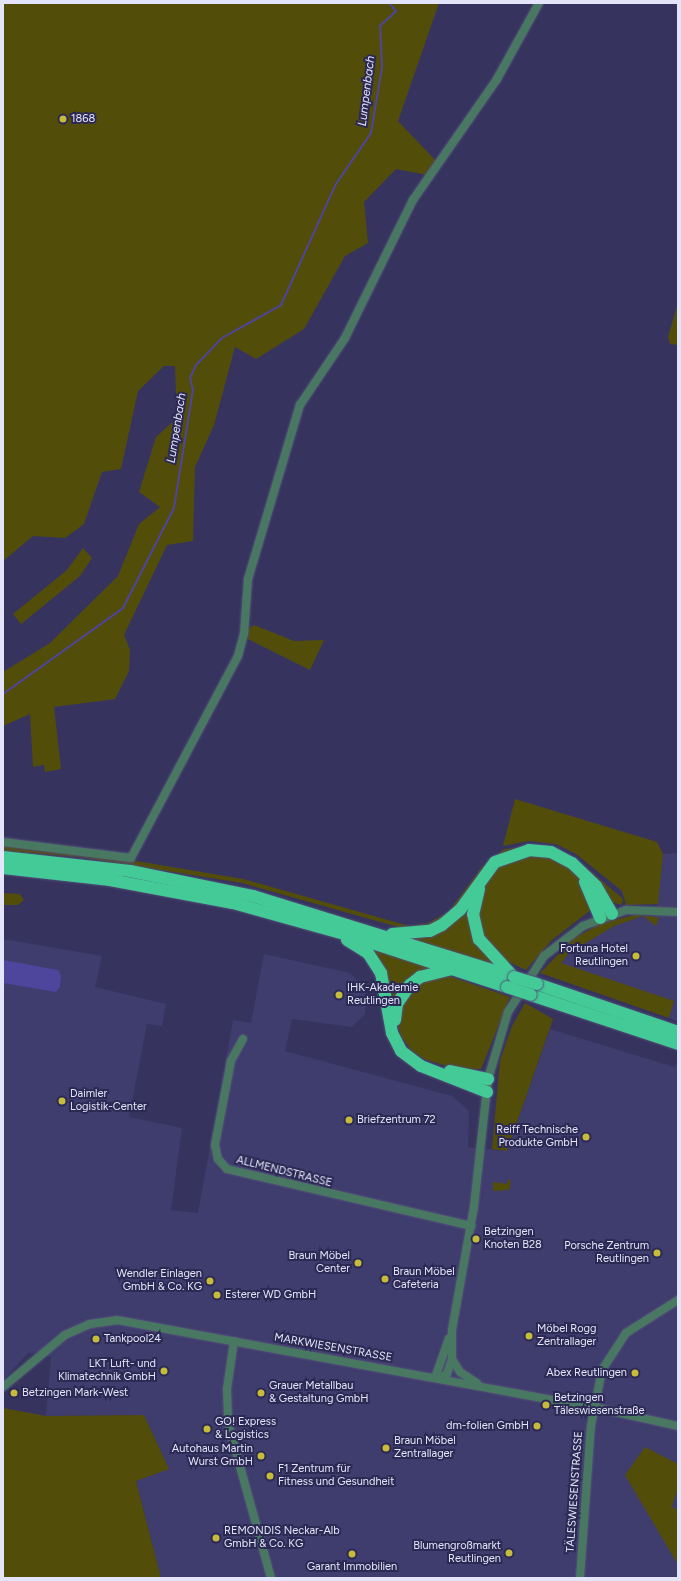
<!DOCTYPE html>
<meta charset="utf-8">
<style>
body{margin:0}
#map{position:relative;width:681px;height:1581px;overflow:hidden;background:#36345f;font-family:Figtree,sans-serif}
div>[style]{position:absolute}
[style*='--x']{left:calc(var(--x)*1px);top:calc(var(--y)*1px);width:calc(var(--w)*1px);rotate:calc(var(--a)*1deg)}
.built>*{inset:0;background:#3f3c6e}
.green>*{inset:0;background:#534d0a}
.water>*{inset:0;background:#4e459d}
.stream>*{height:2px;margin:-1px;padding:0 1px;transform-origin:1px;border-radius:1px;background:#4e459d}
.roads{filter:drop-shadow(0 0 1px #525078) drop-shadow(0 0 1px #525078)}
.minor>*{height:8px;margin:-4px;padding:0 4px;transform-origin:4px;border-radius:4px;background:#497862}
.highway>*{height:12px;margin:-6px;padding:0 6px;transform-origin:6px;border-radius:6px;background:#44ca97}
.bridges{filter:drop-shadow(0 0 1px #525078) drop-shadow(0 0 1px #525078)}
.highway-bridge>*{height:12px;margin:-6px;padding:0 6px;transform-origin:6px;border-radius:6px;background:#44ca97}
.dots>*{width:11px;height:11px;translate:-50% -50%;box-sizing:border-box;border:2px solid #2c2a54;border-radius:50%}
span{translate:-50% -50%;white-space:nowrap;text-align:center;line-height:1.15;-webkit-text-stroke:4px #2c2a54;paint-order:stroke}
.poi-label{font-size:11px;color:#e4e5fa}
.left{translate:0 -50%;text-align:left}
.right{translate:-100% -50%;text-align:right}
.street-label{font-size:11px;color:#e4e5fa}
.water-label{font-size:12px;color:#e1e2fa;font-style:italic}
.frame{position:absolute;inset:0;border:4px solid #e4e5fa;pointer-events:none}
</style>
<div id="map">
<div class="built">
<div style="clip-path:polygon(678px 853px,678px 1022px,669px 1018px,674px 1001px,560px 964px,569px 953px,600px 933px,626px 920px,656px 915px,663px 854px)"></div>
<div style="clip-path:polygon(3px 939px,102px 956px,95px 987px,166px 1004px,162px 1026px,147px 1024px,129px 1117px,182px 1128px,171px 1210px,198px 1213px,233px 1020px,251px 1023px,264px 954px,350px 973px,367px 990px,365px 1014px,352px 1027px,292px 1019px,285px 1051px,452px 1096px,469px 1111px,468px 1147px,507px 1151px,550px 1029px,674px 1067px,678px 1062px,678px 1578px,161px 1578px,136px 1481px,168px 1469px,144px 1415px,46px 1416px,51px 1357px,28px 1353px,3px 1380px)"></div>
</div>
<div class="green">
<div style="clip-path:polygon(3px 3px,439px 3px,398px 121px,436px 161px,427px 175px,396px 169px,364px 202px,368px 243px,345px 256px,304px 329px,256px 359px,235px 347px,214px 425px,195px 467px,193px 541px,167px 545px,124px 635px,130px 650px,129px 671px,115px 699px,54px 707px,61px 769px,45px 772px,44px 765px,33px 767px,30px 714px,3px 726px,3px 672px,50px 643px,118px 576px,139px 524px,160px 507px,139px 492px,156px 437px,177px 418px,175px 366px,164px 366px,138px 391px,121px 469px,102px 472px,84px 524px,65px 538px,33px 536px,3px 561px)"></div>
<div style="clip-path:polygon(678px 303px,678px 345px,670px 344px,668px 337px)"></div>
<div style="clip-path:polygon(83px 548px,92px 558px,80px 576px,21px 624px,13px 614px,67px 570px)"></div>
<div style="clip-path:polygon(254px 625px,294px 641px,324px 640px,310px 670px,246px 638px,247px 630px)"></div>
<div style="clip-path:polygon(515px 799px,657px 842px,663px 854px,658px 904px,626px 905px,622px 891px,576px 854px,556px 844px,529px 841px,503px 846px)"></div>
<div style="clip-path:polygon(3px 845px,130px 860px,243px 879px,409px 926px,426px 924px,448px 912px,482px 867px,504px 849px,546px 845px,579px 861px,623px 899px,622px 905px,611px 902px,573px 860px,515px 850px,435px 925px,409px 930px,242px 883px,80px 857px,3px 851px)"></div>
<div style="clip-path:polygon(529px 855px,549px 857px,568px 867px,583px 882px,592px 909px,552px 940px,526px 970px,496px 956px,477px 925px,480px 893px,498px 867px)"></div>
<div style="clip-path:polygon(3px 893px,20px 894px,24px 900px,18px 905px,3px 905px)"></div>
<div style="clip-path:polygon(468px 905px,470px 913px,499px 967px,407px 937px)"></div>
<div style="clip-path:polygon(635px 915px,659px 917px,656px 926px,643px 916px,614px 926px,569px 953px,561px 963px,674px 1001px,669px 1018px,540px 973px,574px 938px,602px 923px)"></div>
<div style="clip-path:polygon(358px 941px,439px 967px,392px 1003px,388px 976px)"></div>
<div style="clip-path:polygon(443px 974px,510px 997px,481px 1069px,456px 1069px,424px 1059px,411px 1050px,401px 1036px,397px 1021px,405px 995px,411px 987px)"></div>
<div style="clip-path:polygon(525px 1003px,553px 1019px,507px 1151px,492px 1149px,500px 1061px,512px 1026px)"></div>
<div style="clip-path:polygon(508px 1179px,511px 1181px,509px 1190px,493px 1191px,493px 1182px,507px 1184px)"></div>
<div style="clip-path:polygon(3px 1408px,46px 1416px,144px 1415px,169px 1469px,136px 1481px,161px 1578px,3px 1578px)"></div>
<div style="clip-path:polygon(645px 1447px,678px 1464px,678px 1488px,672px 1507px,678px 1510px,678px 1565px,625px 1475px)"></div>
</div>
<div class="water">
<div style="clip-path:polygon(3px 960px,58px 970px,61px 975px,60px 987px,56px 992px,3px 983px)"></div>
</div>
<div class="stream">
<div style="--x:3;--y:694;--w:148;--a:-35.6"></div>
<div style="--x:123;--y:608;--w:112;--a:-63"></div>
<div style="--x:174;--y:508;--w:120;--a:-80.9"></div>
<div style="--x:193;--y:390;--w:12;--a:-104"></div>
<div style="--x:190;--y:378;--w:14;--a:-65"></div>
<div style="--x:196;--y:365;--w:37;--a:-46"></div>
<div style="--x:222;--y:338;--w:68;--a:-29.2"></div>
<div style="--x:281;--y:305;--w:133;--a:-65.6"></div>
<div style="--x:336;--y:184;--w:62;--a:-55.5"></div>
<div style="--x:371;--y:133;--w:67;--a:-80.5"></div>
<div style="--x:382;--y:67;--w:41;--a:-92.8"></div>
<div style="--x:380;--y:26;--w:22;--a:-43"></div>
<div style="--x:396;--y:11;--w:11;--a:-131"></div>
</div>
<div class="roads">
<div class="minor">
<div style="--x:3;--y:842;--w:129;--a:7.1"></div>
<div style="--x:131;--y:858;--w:229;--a:-62.1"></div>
<div style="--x:238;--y:656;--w:23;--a:-75"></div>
<div style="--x:244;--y:634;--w:55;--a:-85.8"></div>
<div style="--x:248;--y:579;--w:182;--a:-73.4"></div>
<div style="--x:300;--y:405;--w:81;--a:-56.1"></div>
<div style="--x:345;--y:338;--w:154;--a:-63.8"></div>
<div style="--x:413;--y:200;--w:147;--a:-55.2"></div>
<div style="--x:497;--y:79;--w:87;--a:-61.1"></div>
<div style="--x:243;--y:1039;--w:25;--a:119"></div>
<div style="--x:231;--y:1061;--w:86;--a:100.8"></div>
<div style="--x:215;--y:1145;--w:14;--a:78"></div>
<div style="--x:218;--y:1159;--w:13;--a:48"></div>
<div style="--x:227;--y:1169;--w:251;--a:13.1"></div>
<div style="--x:234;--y:1341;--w:49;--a:98.3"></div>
<div style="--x:227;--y:1389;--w:34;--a:88"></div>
<div style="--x:228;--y:1423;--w:161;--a:74.5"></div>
<div style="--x:452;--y:1359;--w:15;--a:58"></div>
<div style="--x:460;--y:1372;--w:20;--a:33"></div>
<div style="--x:435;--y:1378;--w:42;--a:-70.7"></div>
<div style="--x:440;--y:1378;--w:8;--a:-30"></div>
<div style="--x:447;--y:1374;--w:16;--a:-72"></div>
<div style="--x:452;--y:1359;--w:29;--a:-90"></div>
<div style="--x:452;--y:1330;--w:126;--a:-79.9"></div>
<div style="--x:474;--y:1206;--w:128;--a:-83.7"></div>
<div style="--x:488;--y:1079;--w:70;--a:-73.4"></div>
<div style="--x:508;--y:1012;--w:67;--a:-57.3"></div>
<div style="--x:544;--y:956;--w:49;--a:-37.6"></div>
<div style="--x:583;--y:926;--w:46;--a:-20.4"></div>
<div style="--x:626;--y:910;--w:52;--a:2.2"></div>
<div style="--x:3;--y:1387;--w:81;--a:-40"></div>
<div style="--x:65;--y:1335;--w:27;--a:-24"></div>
<div style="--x:90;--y:1324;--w:27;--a:-8"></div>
<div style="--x:117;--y:1320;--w:484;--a:10.4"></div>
<div style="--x:593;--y:1407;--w:87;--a:12.6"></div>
<div style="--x:580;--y:1578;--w:152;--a:-85.9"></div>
<div style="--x:591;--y:1426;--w:57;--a:-78.9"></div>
<div style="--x:602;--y:1370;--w:44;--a:-57"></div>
<div style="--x:626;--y:1333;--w:62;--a:-32.4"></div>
</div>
<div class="highway">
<div style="--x:3;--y:857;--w:128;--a:6.3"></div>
<div style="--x:130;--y:871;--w:126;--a:11.5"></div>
<div style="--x:253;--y:896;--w:273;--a:17.2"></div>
<div style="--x:3;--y:868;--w:108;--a:6.4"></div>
<div style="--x:110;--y:880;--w:125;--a:10.6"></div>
<div style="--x:233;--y:903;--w:123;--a:15.6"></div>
<div style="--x:351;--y:936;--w:164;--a:18.1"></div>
<div style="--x:585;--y:882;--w:39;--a:67"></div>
<div style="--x:479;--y:889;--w:26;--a:103"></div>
<div style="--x:473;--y:914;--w:26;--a:77"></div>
<div style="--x:479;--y:939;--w:47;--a:47.6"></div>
<div style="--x:392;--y:934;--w:38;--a:-5"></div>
<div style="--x:430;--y:931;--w:13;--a:-27"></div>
<div style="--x:442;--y:925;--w:23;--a:-40"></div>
<div style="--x:460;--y:910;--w:59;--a:-53.9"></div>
<div style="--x:495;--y:862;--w:36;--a:-19"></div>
<div style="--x:529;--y:850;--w:22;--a:5"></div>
<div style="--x:551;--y:852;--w:24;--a:28"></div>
<div style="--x:572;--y:863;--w:33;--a:44"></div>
<div style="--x:596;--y:886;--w:32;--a:60"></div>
<div style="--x:347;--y:940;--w:25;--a:32"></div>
<div style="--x:368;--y:953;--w:24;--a:57"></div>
<div style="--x:381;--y:973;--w:61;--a:79.6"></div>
<div style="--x:392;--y:1033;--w:20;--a:63"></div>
<div style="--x:401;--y:1051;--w:25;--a:37"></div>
<div style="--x:421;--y:1066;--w:71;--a:21.5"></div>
<div style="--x:537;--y:984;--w:149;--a:18.8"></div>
<div style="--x:531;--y:995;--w:155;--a:18.4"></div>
<div style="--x:395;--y:1020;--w:16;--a:-83"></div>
<div style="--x:397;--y:1004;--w:23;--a:-56"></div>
<div style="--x:410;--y:985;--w:13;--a:-39"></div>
<div style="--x:420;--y:977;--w:33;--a:-14"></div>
<div style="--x:450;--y:1071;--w:39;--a:12"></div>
</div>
</div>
<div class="bridges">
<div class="highway-bridge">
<div style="--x:514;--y:977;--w:24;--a:17"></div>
<div style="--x:507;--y:987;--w:25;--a:18"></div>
</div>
</div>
<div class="dots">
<div style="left:63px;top:119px;background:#c7bb3c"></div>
<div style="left:636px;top:956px;background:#c7bb3c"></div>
<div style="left:339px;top:995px;background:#c7bb3c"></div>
<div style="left:62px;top:1101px;background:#c7bb3c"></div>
<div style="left:349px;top:1120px;background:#c7bb3c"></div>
<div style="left:586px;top:1137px;background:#c7bb3c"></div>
<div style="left:476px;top:1239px;background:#c7bb3c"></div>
<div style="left:657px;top:1253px;background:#c7bb3c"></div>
<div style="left:358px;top:1263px;background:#c7bb3c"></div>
<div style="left:385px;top:1279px;background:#c7bb3c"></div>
<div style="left:210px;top:1281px;background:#c7bb3c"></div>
<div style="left:217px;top:1295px;background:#c7bb3c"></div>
<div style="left:529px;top:1336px;background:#c7bb3c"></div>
<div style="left:96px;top:1339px;background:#c7bb3c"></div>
<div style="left:164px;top:1371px;background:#c7bb3c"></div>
<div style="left:635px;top:1373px;background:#c7bb3c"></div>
<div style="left:14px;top:1393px;background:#c7bb3c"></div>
<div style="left:261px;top:1393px;background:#c7bb3c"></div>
<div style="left:546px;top:1405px;background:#c7bb3c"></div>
<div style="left:537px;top:1426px;background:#c7bb3c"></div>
<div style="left:207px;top:1429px;background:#c7bb3c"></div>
<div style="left:386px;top:1448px;background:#c7bb3c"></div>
<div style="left:261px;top:1456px;background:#c7bb3c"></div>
<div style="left:270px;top:1476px;background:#c7bb3c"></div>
<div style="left:216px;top:1538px;background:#c7bb3c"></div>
<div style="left:509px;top:1553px;background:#c7bb3c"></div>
<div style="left:352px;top:1554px;background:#c7bb3c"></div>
</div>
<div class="poi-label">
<span class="left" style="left:71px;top:119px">1868</span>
<span class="right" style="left:628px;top:956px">Fortuna Hotel<br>Reutlingen</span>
<span class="left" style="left:347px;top:995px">IHK-Akademie<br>Reutlingen</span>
<span class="left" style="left:70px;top:1101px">Daimler<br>Logistik-Center</span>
<span class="left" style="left:357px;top:1120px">Briefzentrum 72</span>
<span class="right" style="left:578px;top:1137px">Reiff Technische<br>Produkte GmbH</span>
<span class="left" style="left:484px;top:1239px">Betzingen<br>Knoten B28</span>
<span class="right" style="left:649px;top:1253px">Porsche Zentrum<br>Reutlingen</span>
<span class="right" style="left:350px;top:1263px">Braun Möbel<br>Center</span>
<span class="left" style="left:393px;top:1279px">Braun Möbel<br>Cafeteria</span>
<span class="right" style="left:202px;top:1281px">Wendler Einlagen<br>GmbH &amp; Co. KG</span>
<span class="left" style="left:225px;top:1295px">Esterer WD GmbH</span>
<span class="left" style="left:537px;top:1336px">Möbel Rogg<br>Zentrallager</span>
<span class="left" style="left:104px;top:1339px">Tankpool24</span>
<span class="right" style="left:156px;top:1371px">LKT Luft- und<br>Klimatechnik GmbH</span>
<span class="right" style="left:627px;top:1373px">Abex Reutlingen</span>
<span class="left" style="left:269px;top:1393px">Grauer Metallbau<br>&amp; Gestaltung GmbH</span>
<span class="left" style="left:22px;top:1393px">Betzingen Mark-West</span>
<span class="left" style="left:554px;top:1405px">Betzingen<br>Täleswiesenstraße</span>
<span class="left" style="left:215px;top:1429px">GO! Express<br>&amp; Logistics</span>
<span class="right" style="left:529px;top:1426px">dm-folien GmbH</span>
<span class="left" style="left:394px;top:1448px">Braun Möbel<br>Zentrallager</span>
<span class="right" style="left:253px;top:1456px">Autohaus Martin<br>Wurst GmbH</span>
<span class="left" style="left:278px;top:1476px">F1 Zentrum für<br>Fitness und Gesundheit</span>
<span class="left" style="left:224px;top:1538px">REMONDIS Neckar-Alb<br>GmbH &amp; Co. KG</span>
<span class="right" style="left:501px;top:1553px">Blumengroßmarkt<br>Reutlingen</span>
<span style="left:352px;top:1567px">Garant Immobilien</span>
</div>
<div class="street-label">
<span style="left:284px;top:1172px;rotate:14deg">ALLMENDSTRASSE</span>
<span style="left:333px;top:1348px;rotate:10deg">MARKWIESENSTRASSE</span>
<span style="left:575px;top:1492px;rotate:-86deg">TÄLESWIESENSTRASSE</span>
</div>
<div class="water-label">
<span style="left:367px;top:91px;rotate:-83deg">Lumpenbach</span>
<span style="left:177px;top:428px;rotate:-81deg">Lumpenbach</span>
</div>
<div class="frame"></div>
</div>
